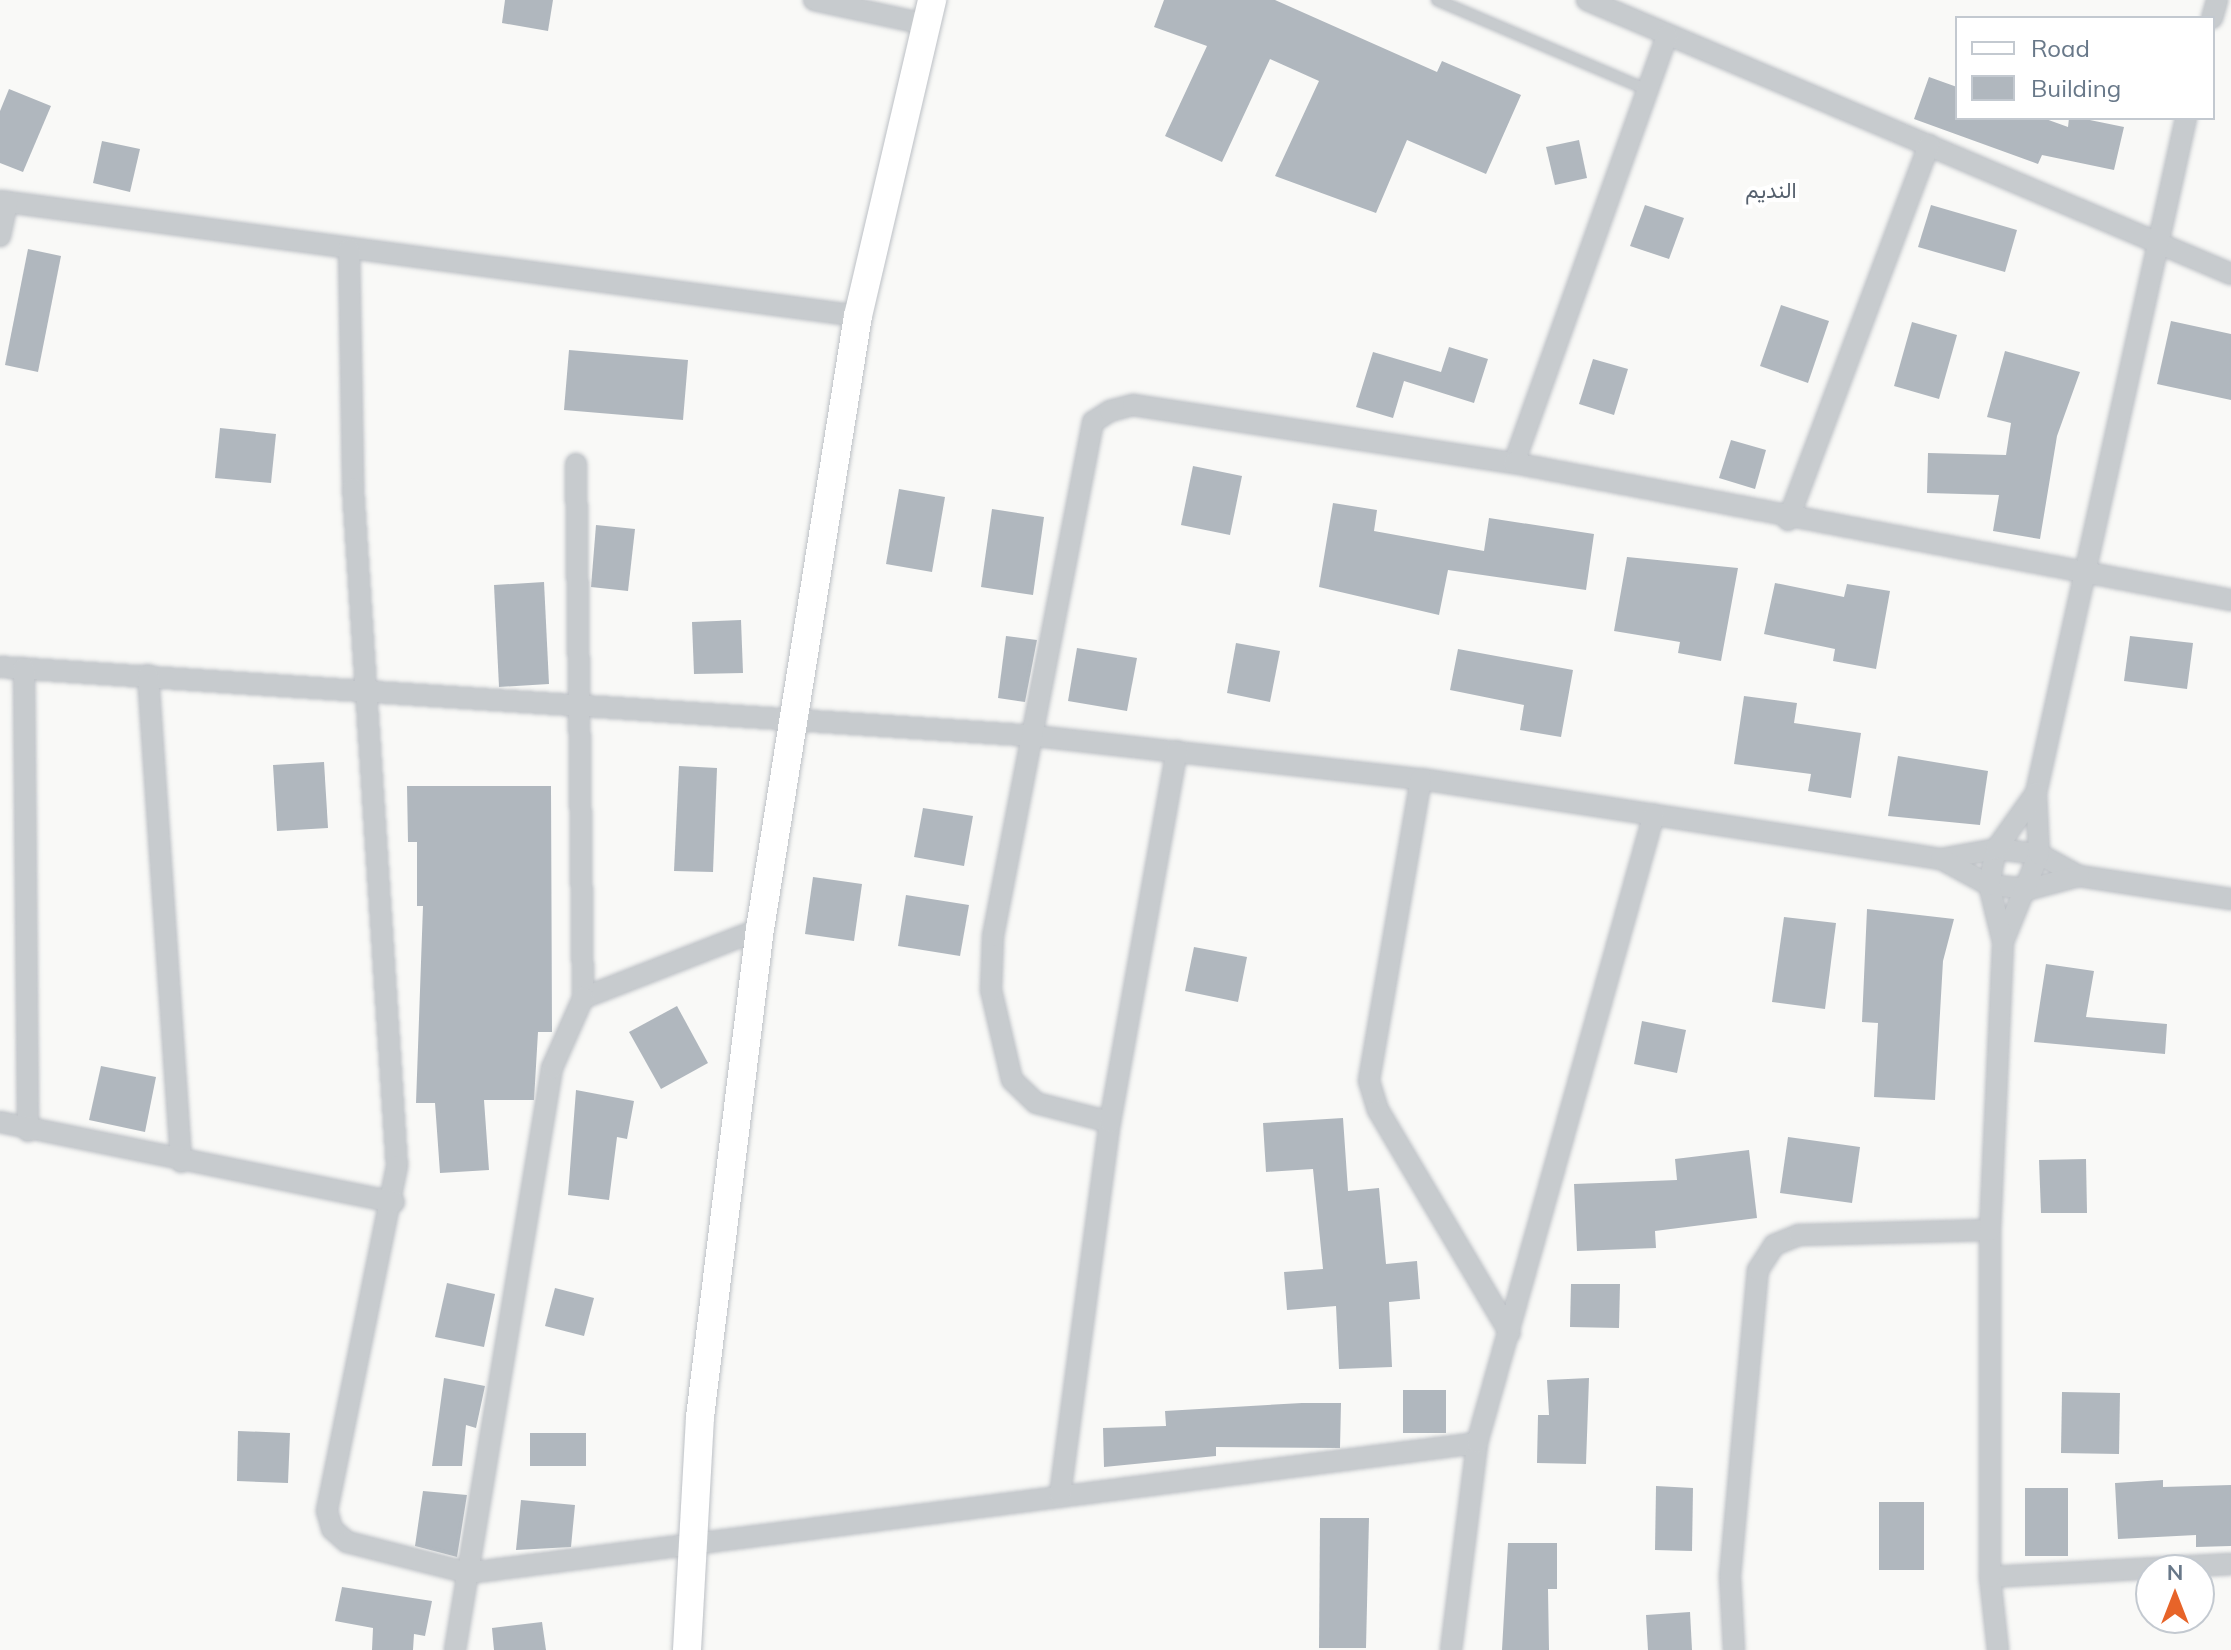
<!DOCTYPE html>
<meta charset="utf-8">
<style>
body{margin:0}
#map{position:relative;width:2231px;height:1650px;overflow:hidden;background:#f9f9f7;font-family:Mulish,Vazirmatn,sans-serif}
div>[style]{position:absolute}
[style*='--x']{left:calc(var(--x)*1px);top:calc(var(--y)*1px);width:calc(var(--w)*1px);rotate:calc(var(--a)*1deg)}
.building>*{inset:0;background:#b0b7be}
.roads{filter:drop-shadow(0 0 2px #bcc0c5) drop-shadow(0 0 2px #bcc0c5)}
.service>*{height:10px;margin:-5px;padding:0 5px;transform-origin:5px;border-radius:5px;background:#c7cbce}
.minor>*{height:20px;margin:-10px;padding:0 10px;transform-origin:10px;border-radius:10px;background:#c7cbce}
.secondary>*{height:28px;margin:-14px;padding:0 14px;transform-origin:14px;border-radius:14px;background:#fff}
span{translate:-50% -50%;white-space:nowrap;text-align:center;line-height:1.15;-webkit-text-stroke:8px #fff;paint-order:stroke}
.neighbourhood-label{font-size:22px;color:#56616e}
.legend{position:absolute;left:1955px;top:16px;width:260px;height:104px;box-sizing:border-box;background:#fff;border:2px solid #c3c9d0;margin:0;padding:10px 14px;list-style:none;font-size:24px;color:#687889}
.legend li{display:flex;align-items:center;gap:16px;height:40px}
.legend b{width:40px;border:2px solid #c3c9d0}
.north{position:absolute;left:2135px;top:1554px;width:80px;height:80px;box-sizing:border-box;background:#fff;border:2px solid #c3c9d0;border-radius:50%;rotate:0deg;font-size:22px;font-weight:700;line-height:32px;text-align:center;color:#687889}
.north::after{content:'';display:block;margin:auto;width:28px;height:36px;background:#e76429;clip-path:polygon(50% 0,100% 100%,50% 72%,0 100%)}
</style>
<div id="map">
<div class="building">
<div style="clip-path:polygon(505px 0,553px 0,548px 31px,502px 23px)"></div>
<div style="clip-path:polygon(1164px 0,1275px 0,1437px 72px,1442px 61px,1521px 95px,1486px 174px,1407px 140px,1376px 213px,1275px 176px,1319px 81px,1270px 59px,1222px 162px,1165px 136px,1207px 46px,1154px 27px)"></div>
<div style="clip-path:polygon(1929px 77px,1957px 87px,1957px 118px,2043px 118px,2068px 127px,2069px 118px,2080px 118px,2124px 127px,2114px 170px,2042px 155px,2038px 164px,1914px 119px)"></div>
<div style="clip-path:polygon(9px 89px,51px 106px,23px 172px,0 163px,0 111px)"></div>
<div style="clip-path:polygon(1579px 140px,1587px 178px,1555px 185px,1546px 147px)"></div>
<div style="clip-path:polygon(102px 141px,140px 149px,130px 192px,93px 183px)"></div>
<div style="clip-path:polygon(1645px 205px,1684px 218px,1669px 259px,1630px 246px)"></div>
<div style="clip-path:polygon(1931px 205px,2017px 230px,2005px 272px,1918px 247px)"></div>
<div style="clip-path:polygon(28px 249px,61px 256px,38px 372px,5px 365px)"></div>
<div style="clip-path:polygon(1781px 305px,1829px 321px,1808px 383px,1760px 366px)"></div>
<div style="clip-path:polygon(2171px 321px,2231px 334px,2231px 400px,2157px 384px)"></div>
<div style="clip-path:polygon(1912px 322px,1957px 335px,1939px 399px,1894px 386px)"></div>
<div style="clip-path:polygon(1449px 347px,1488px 359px,1474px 403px,1404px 381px,1393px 418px,1356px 407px,1373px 352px,1441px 372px)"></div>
<div style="clip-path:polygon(569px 350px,688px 360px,683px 420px,564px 410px)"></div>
<div style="clip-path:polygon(2005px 351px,2080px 372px,2057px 436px,2040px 539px,1993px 531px,1999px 495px,1927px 493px,1928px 453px,2006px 455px,2011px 423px,1987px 417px)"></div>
<div style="clip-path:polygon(1593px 359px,1628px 369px,1614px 415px,1579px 404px)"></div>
<div style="clip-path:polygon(220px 428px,276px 434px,271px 483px,215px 478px)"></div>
<div style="clip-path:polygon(1731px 440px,1766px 450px,1755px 489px,1719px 478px)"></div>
<div style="clip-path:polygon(1193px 466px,1242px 476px,1230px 535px,1181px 525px)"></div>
<div style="clip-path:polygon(899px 489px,945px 497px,932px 572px,886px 564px)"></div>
<div style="clip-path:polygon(1333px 503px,1377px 510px,1374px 531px,1484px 551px,1489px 518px,1594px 534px,1586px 590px,1448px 570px,1439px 615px,1319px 587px)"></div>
<div style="clip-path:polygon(992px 509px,1044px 517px,1033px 595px,981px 587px)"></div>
<div style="clip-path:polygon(596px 525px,635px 529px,628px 591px,591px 587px)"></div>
<div style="clip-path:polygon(1627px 557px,1738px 568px,1721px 661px,1678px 653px,1680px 642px,1614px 631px)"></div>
<div style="clip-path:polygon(544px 582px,549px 684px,499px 687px,494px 585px)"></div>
<div style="clip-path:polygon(1775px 583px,1844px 597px,1847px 584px,1890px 591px,1876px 669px,1833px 661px,1835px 649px,1764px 634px)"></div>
<div style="clip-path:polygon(741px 620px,743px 673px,694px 674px,692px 622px)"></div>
<div style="clip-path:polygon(1006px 636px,1037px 640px,1025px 702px,998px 698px)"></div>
<div style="clip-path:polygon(2130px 636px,2193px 643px,2187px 689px,2124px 681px)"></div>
<div style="clip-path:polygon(1236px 643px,1280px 651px,1270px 702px,1227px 693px)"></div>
<div style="clip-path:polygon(1077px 648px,1137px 658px,1127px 711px,1068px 701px)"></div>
<div style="clip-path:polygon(1458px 649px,1573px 670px,1561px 737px,1520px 730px,1524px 705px,1450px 690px)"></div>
<div style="clip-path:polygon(1744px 696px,1797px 703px,1794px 723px,1861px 733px,1851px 798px,1808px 791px,1811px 774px,1734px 764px)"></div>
<div style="clip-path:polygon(1898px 756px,1988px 771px,1980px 825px,1888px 816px)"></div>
<div style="clip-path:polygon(324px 762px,328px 828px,277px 831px,273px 765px)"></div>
<div style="clip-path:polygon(679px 766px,717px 768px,713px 872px,674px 871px)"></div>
<div style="clip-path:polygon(407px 786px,551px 786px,552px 1032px,538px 1032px,534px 1100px,484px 1100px,489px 1170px,440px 1173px,435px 1103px,416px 1103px,423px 906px,417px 906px,417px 842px,408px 842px)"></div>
<div style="clip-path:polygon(923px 808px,973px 816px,964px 866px,914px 857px)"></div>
<div style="clip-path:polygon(813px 877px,862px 884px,854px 941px,805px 934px)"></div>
<div style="clip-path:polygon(906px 895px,969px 905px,960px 956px,898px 946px)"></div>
<div style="clip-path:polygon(1867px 909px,1954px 919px,1943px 961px,1935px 1100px,1874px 1097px,1878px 1023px,1862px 1022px)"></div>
<div style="clip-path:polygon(1784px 917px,1836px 923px,1825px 1009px,1772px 1002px)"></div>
<div style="clip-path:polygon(1194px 947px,1247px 957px,1238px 1002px,1185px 991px)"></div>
<div style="clip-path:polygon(2046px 964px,2094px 971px,2086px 1017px,2167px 1024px,2165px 1054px,2034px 1042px)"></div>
<div style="clip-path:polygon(677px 1006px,708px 1063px,661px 1089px,629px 1032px)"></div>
<div style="clip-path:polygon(1642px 1021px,1686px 1030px,1677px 1073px,1634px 1064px)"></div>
<div style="clip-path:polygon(101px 1066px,156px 1077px,145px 1132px,89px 1120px)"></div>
<div style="clip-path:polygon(576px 1090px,634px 1101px,627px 1139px,617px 1137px,609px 1200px,568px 1195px)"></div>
<div style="clip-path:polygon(1343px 1118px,1348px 1191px,1379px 1188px,1386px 1264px,1417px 1261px,1420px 1299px,1389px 1302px,1392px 1367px,1339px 1369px,1336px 1306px,1287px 1310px,1284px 1272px,1323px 1269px,1313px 1169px,1266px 1172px,1263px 1123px)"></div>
<div style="clip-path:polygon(1788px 1137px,1860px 1147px,1852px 1203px,1780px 1193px)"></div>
<div style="clip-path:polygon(1749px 1150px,1757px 1218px,1655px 1231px,1656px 1248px,1577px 1251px,1574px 1184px,1677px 1180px,1675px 1159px)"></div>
<div style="clip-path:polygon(2086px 1159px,2087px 1213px,2041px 1213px,2039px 1160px)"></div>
<div style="clip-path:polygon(447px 1283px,495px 1294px,484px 1347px,435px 1337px)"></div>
<div style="clip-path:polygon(1571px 1284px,1620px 1284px,1619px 1328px,1570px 1327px)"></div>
<div style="clip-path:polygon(555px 1288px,594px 1298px,584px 1336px,545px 1326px)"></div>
<div style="clip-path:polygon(444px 1378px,485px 1386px,476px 1428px,466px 1425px,462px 1466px,432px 1466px)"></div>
<div style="clip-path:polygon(1589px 1378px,1586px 1464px,1537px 1463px,1538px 1415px,1549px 1415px,1547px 1380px)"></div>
<div style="clip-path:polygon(1403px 1390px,1446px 1390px,1446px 1433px,1403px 1433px)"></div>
<div style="clip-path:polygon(2062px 1392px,2120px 1393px,2119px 1454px,2061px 1453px)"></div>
<div style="clip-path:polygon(1302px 1403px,1341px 1403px,1340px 1448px,1216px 1447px,1216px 1456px,1104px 1467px,1103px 1428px,1166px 1426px,1165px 1411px)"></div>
<div style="clip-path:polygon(238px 1431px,290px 1433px,288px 1483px,237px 1481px)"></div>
<div style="clip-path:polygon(530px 1433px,586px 1433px,586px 1466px,530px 1466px)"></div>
<div style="clip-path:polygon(2163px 1480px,2163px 1487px,2231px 1485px,2231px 1546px,2196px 1547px,2196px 1535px,2118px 1539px,2115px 1483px)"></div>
<div style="clip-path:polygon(1656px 1486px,1693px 1488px,1692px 1551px,1655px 1550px)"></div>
<div style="clip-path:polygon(2025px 1488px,2068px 1488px,2068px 1556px,2025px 1556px)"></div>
<div style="clip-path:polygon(423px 1491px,467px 1495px,457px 1557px,415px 1546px)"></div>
<div style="clip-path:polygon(521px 1500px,575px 1505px,571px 1547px,516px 1550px)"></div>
<div style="clip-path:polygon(1879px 1502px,1924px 1502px,1924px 1570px,1879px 1570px)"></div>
<div style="clip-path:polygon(1320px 1518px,1369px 1518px,1366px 1648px,1319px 1648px)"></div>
<div style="clip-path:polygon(1508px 1543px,1557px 1543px,1557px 1589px,1548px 1589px,1549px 1650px,1502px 1650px)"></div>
<div style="clip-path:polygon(342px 1587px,432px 1601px,425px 1636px,414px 1634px,413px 1650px,372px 1650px,373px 1628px,335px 1621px)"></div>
<div style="clip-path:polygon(1690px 1612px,1692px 1650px,1648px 1650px,1646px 1615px)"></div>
<div style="clip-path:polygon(542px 1622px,546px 1650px,494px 1650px,492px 1628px)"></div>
</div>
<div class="roads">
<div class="service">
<div style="--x:1437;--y:0;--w:229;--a:23.1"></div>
</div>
<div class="minor">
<div style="--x:814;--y:0;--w:114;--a:12.2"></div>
<div style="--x:1587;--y:0;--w:700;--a:23.05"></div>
<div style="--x:2212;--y:18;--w:19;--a:-74"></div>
<div style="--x:0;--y:201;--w:866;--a:7.63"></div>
<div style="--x:0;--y:236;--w:35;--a:-78"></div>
<div style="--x:349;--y:249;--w:239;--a:89"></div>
<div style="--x:353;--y:488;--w:679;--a:86.29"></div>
<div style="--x:397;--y:1166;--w:352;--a:101.5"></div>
<div style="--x:327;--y:1511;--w:19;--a:74"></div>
<div style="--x:332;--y:1529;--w:20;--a:41"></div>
<div style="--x:347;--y:1542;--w:126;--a:14.3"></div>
<div style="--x:469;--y:1573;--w:1016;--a:-7.35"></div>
<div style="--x:1514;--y:463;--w:454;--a:-70.3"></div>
<div style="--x:576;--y:464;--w:534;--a:89.25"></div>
<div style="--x:583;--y:998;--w:190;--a:-21.3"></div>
<div style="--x:1788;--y:520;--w:401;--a:-69.4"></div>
<div style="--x:0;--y:667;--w:1037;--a:3.81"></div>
<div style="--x:1035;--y:736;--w:388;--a:6.4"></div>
<div style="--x:1421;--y:779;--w:526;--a:8.75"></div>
<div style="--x:1941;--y:859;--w:56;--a:-10.3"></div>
<div style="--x:1996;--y:849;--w:43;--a:6.6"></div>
<div style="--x:2039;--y:854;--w:46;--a:28.8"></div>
<div style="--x:2079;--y:876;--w:154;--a:8.6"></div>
<div style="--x:24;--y:668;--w:463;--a:89.5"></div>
<div style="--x:148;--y:675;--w:488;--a:86.1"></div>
<div style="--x:1421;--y:779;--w:306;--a:99.8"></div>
<div style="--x:1369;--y:1081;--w:30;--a:73"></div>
<div style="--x:1378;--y:1110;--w:259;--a:59.4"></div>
<div style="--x:1941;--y:859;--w:55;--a:28.4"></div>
<div style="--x:1989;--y:885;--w:41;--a:5.6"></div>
<div style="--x:2030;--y:889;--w:51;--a:-14.9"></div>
<div style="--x:2003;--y:942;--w:95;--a:-67.8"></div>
<div style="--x:2039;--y:854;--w:61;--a:-92.8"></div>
<div style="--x:2036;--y:793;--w:691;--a:-77.47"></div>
<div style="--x:0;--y:1122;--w:402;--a:11.5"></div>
<div style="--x:1110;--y:1122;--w:76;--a:-165.6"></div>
<div style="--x:1036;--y:1103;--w:33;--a:-136"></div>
<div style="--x:1012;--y:1080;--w:92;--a:-103.1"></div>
<div style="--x:991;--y:990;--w:54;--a:-87.9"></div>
<div style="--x:993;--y:936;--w:524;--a:-78.99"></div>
<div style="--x:1093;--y:422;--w:20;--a:-33"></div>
<div style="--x:1110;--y:411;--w:24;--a:-15"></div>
<div style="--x:1133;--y:405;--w:385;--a:8.7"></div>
<div style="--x:1514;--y:463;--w:730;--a:10.82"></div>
<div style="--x:1060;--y:1495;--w:376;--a:-82.4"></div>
<div style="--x:1110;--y:1122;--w:377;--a:-79.8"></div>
<div style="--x:1990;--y:1577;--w:241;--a:-3.1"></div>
<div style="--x:455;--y:1650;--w:590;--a:-80.54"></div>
<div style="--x:552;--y:1068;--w:77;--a:-66.1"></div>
<div style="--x:1451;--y:1650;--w:209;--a:-82.8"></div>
<div style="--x:1477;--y:1443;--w:653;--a:-74.28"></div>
<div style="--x:1734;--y:1650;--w:74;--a:-93.1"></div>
<div style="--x:1730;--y:1576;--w:307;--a:-84.8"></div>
<div style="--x:1758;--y:1270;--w:30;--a:-57"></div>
<div style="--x:1774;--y:1245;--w:27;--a:-22"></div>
<div style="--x:1799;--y:1235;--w:191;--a:-1.5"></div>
<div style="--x:1998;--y:1650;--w:73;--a:-96.3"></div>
<div style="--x:1990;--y:1577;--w:347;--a:-90"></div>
<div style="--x:1990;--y:1230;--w:288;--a:-87.4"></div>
<div style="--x:2003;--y:942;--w:59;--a:-103.8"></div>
<div style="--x:1989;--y:885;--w:37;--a:-79"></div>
<div style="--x:1996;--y:849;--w:69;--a:-54.5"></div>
</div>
<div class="secondary">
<div style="--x:687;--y:1650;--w:233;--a:-86.8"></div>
<div style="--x:700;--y:1417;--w:492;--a:-83"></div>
<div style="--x:760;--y:929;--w:621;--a:-80.92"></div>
<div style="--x:858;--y:316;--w:325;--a:-76.8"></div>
</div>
</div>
<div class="neighbourhood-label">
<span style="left:1771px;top:191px">النديم</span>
</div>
<ul class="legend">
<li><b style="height:10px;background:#fff"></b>Road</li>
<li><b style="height:22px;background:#b0b7be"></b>Building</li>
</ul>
<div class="north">N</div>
</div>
